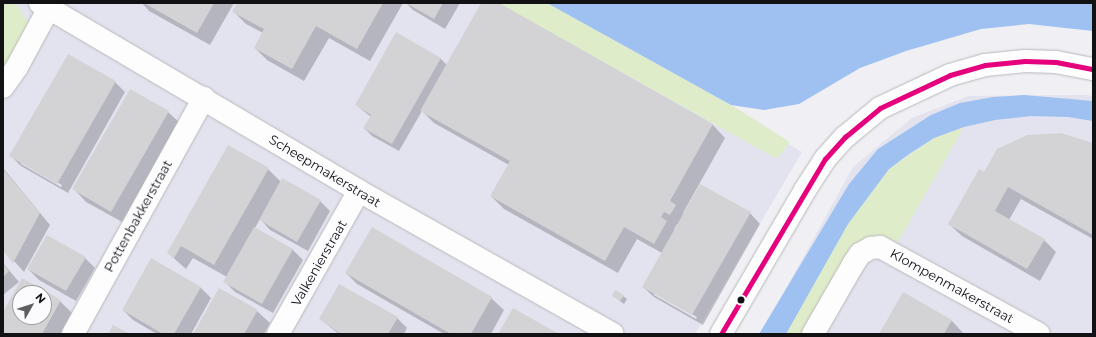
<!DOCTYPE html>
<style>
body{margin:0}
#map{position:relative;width:1096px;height:337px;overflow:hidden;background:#efeff4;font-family:Montserrat,sans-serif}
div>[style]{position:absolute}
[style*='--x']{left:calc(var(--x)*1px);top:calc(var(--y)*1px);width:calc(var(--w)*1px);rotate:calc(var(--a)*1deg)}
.built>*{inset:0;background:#e2e3ee}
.green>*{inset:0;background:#deecc9}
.water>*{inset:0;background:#9ec1f2}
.shadow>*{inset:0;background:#0003}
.building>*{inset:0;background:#d3d3d6}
.roads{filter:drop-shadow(0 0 1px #b9b9bc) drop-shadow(0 0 1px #b9b9bc)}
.minor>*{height:22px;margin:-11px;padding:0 11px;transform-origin:11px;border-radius:11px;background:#fdfdfd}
.bus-1>*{height:5px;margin:-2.5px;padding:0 2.5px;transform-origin:2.5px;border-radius:2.5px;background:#e5007d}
.dots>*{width:11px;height:11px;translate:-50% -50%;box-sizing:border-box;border:2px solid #fbfbfe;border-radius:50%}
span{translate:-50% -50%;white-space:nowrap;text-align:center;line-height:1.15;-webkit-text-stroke:3px #fbfbfe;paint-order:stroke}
.street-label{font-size:13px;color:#121214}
.frame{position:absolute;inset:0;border:4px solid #121214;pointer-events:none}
.north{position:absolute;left:12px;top:285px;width:40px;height:40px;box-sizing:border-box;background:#fbfbfe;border:1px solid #9e9ea0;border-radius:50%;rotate:51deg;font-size:11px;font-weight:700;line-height:16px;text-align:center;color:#121214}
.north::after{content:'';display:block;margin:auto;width:14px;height:18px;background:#5f5f62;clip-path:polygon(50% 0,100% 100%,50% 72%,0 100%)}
</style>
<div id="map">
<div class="built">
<div style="clip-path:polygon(evenodd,3px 3px,542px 3px,802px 152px,695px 334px,3px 334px,3px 3px,20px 293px,44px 293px,44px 317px,20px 317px,20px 293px)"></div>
<div style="clip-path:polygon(1086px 95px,1093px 96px,1093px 334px,761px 334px,853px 167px,912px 118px,969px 96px)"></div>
</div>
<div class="green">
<div style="clip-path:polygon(3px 3px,17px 5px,29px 25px,3px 78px)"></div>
<div style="clip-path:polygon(498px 3px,547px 3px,731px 105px,790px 142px,777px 159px)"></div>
<div style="clip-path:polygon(964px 127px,896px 245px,886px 240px,806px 334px,786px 334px,847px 224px,889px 169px,934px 138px)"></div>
</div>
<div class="water">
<div style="clip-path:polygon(547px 3px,1093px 3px,1093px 31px,1029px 24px,981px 29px,906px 51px,860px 68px,799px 104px,764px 110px,731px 105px)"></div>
<div style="clip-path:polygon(1024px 95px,1093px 101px,1093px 121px,1068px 117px,1031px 116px,995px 120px,964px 127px,934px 138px,909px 154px,889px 169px,848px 224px,786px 334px,759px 334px,849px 184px,878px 149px,931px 115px,960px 103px,993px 97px)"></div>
</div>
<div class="shadow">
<div style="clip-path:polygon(142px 3px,234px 3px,210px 45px,149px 11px)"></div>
<div style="clip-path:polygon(238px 3px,403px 3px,370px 61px,329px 38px,304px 81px,267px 60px,255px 48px,263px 33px,246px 24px,233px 11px)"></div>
<div style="clip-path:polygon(406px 3px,460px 3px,445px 29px,413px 10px)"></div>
<div style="clip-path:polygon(evenodd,482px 3px,497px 3px,713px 125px,725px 138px,683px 213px,750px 213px,760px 224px,703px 325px,654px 297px,643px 287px,662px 253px,637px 239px,618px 273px,504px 209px,491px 196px,509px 165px,434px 123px,422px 111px,399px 151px,372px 136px,364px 128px,371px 117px,356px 105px,440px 58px,447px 65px,482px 3px,677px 224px,678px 225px,675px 230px,674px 229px,677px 224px,482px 3px,654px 293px,697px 317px,696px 319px,654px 295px,654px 293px)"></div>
<div style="clip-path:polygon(evenodd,115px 82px,125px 92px,68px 193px,21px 166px,11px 156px,115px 82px,21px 162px,62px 185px,61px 187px,21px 164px,21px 162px)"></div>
<div style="clip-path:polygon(168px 112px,181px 124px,124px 223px,86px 202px,74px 189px)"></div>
<div style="clip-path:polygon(1093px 144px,1093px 239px,1021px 199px,1009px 220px,1044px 240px,1056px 252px,1040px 281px,962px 236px,949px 224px,985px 173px)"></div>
<div style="clip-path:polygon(3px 168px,50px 225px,24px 272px,3px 249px)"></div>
<div style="clip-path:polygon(268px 169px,281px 182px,320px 201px,330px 211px,308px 251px,270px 230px,260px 219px,255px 228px,292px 249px,303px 260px,273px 313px,235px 292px,225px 282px,227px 277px,193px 258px,186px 269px,168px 253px)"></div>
<div style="clip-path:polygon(85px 258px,95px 268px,76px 301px,39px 280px,28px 269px)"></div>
<div style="clip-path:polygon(152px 260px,201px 288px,211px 298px,191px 334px,157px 334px,133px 320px,123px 310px)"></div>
<div style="clip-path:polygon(3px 263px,19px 282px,3px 295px)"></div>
<div style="clip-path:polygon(346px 273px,491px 298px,504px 310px,491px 334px,444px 334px,357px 284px)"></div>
<div style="clip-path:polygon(evenodd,22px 279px,60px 301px,73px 314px,61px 334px,3px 334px,3px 314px,22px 279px,20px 293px,44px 293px,44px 317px,20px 317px,20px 293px)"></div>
<div style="clip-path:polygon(904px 293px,952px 321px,964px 334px,880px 334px)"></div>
<div style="clip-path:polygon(613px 296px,623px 296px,627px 299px,624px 304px)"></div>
<div style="clip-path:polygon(257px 311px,270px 323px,264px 334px,194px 334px)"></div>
<div style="clip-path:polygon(397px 318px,407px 328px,404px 334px,339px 334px,320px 319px)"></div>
</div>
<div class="building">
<div style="clip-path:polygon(144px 3px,214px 3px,197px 33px)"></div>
<div style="clip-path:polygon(237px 3px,383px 3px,357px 49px,316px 26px,292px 69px,254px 48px,264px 29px,232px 12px)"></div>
<div style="clip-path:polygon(406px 3px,443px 3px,434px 19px)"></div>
<div style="clip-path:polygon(481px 3px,499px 3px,713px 124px,670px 201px,676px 205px,670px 215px,664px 212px,661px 217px,667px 221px,654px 244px,624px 227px,605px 261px,490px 196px,510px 161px,420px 111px)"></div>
<div style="clip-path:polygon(396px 32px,441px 58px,392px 144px,363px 128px,371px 115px,355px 105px)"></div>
<div style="clip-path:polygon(68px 54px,116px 81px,57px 184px,9px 156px)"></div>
<div style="clip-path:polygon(130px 89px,169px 111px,111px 212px,72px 189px)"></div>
<div style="clip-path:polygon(1061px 133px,1093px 143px,1093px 235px,1008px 187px,995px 211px,1045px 239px,1027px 269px,948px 224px,979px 169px,984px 172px,997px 149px,1027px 135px)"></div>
<div style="clip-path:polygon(228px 145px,269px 168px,214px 265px,181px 246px,174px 258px,167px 253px)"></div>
<div style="clip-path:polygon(3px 169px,40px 213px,13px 263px,3px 251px)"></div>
<div style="clip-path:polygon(282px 178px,321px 200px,297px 242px,259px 220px)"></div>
<div style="clip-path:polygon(700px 184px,751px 212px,692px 315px,642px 287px)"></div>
<div style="clip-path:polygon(254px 227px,293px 249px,262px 304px,223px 282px)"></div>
<div style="clip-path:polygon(372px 227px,492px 297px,471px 334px,451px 334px,345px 273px)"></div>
<div style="clip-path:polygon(47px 235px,86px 257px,66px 291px,27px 269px)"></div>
<div style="clip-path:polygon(151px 258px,201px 287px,174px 334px,163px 334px,122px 310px)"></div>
<div style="clip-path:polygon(3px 264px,9px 271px,3px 277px)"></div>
<div style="clip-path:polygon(evenodd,22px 278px,61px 300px,42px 334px,3px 334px,3px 312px,22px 278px,20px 293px,44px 293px,44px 317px,20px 317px,20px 293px)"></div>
<div style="clip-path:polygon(339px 284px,398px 317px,388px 334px,341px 334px,319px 319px)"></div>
<div style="clip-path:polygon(219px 288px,258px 310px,244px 334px,193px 334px)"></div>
<div style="clip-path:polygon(615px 290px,624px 295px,620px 301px,612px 296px)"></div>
<div style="clip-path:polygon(903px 292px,952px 320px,944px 334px,879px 334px)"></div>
<div style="clip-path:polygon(513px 308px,559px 334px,498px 334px)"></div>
<div style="clip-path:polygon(113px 325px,130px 334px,108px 334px)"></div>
</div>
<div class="roads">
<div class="minor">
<div style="--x:40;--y:3;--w:370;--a:30.5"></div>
<div style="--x:359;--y:191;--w:291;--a:29.4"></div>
<div style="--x:3;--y:87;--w:24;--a:-55"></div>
<div style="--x:17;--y:67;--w:67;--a:-61.5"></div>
<div style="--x:73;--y:334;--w:270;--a:-61"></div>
<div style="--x:278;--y:334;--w:164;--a:-60.5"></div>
<div style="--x:721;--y:334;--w:167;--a:-59.7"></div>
<div style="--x:805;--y:190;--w:37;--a:-57"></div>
<div style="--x:825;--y:159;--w:30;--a:-48"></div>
<div style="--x:845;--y:137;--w:45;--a:-39.6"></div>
<div style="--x:880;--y:108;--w:77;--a:-25.2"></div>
<div style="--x:950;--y:75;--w:36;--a:-16"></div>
<div style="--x:985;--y:65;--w:40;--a:-5.7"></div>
<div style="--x:1025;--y:61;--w:31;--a:2"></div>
<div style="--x:1056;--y:62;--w:38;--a:11"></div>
<div style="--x:813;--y:334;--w:82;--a:-60"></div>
<div style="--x:854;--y:263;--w:11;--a:-56"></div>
<div style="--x:860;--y:254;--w:13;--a:-29"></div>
<div style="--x:871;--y:248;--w:9;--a:-6"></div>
<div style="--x:880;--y:247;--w:181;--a:28.7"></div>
</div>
</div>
<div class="bus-1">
<div style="--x:721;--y:334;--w:204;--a:-59.3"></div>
<div style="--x:825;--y:159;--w:30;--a:-48"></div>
<div style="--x:845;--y:137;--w:45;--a:-39.6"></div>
<div style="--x:880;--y:108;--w:77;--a:-25.2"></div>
<div style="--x:950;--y:75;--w:36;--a:-16"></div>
<div style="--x:985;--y:65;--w:40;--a:-5.7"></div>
<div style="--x:1025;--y:61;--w:31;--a:2"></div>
<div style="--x:1056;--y:62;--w:38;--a:11"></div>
</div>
<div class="dots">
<div style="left:741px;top:300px;background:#121214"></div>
</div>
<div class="street-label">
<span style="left:325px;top:171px;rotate:31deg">Scheepmakerstraat</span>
<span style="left:138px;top:216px;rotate:-61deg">Pottenbakkerstraat</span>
<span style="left:319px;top:263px;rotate:-60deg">Valkenierstraat</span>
<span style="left:952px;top:286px;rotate:29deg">Klompenmakerstraat</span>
</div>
<div class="frame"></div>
<div class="north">N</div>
</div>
